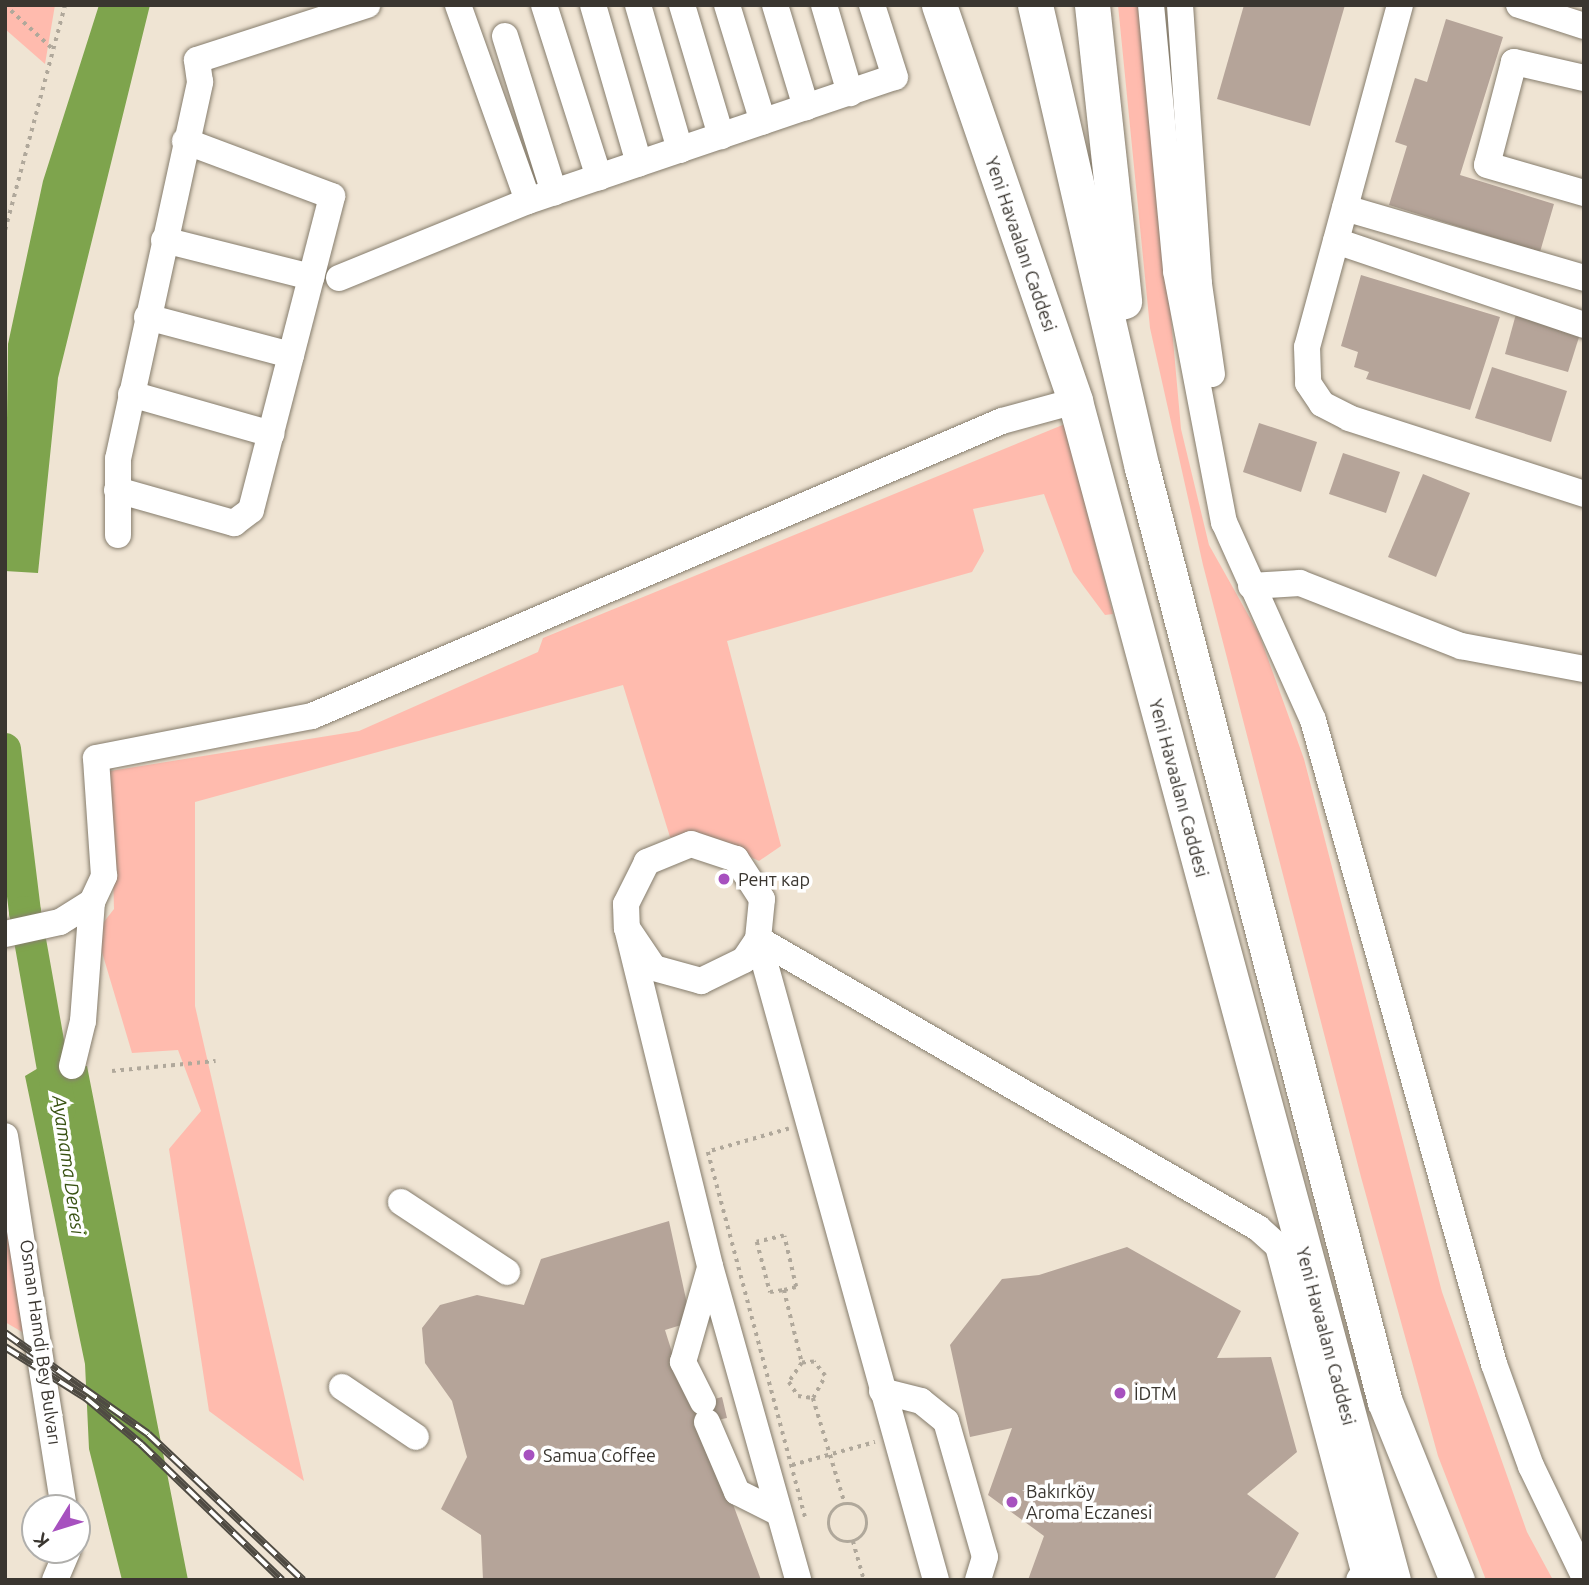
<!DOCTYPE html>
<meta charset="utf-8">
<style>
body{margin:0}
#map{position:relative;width:1589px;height:1585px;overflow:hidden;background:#efe4d3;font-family:Ubuntu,sans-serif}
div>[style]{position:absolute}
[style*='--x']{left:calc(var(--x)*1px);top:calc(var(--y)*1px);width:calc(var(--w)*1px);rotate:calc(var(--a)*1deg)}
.green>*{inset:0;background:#ffbbae}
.water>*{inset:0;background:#7ea44d}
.river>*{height:32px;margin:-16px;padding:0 16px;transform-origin:16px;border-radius:16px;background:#7ea44d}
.building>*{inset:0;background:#b5a499}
.path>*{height:3.5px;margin-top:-1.75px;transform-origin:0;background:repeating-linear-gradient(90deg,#b0a89b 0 3.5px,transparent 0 8.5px)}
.path>.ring{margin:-1.75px;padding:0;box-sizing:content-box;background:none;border:3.5px solid #b0a89b;border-radius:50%}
.roads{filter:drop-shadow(0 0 2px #867d6d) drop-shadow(0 0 2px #867d6d)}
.minor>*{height:26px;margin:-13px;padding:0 13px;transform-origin:13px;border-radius:13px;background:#fff}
.major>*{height:35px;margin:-17.5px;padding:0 17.5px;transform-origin:17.5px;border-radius:17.5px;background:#fff}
.rail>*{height:8px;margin-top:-4px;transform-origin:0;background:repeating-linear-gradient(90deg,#fff 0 16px,#4f4b43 0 32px);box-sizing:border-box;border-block:2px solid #4f4b43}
.dots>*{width:19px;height:19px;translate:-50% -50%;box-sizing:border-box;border:4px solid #fff;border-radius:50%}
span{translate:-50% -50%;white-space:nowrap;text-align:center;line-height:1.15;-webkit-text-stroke:7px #fff;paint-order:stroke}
.street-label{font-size:18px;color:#3a3630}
.poi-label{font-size:18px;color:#3a3630}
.left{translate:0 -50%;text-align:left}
.water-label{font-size:19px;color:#385112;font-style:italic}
.frame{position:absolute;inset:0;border:7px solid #3a3630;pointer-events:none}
.north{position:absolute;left:21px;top:1494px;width:70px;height:70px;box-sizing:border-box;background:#fff;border:2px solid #b0afac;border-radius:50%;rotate:232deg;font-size:19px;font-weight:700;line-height:28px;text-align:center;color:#3a3630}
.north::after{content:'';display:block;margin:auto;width:24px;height:32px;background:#a751bf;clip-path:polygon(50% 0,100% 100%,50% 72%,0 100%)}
</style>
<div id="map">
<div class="green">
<div style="clip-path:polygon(5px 5px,55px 5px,45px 64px,5px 29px)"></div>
<div style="clip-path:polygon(1118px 5px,1143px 5px,1181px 429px,1209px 545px,1259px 634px,1304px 759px,1442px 1292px,1527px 1532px,1553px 1580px,1486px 1580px,1438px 1456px,1361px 1177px,1203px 565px,1150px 328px)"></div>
<div style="clip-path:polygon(1065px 424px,1113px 614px,1105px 615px,1073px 572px,1044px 494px,973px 509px,984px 551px,972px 572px,727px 641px,781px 846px,759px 861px,705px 836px,670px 837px,623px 685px,195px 802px,195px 1006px,304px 1481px,209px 1411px,169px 1149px,201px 1111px,178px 1050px,132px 1053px,96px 932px,114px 909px,110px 771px,359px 731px,538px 652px,543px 638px)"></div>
<div style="clip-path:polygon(5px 1211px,29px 1336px,5px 1322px)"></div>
</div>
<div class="water">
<div style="clip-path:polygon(99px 5px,150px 5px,58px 378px,38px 573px,5px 571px,8px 344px,43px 181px)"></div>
<div style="clip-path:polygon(87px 1066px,188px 1580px,122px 1580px,89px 1449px,85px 1364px,25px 1076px,40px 1067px)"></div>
</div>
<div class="river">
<div style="--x:5;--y:749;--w:164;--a:83"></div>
<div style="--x:25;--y:912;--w:200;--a:79.9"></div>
</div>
<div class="building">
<div style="clip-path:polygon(1244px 5px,1345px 5px,1310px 126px,1217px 99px)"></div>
<div style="clip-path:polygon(1446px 19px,1503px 37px,1460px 175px,1554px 204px,1540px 252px,1389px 205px,1407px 146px,1395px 142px,1415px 78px,1427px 82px)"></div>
<div style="clip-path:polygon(1361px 275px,1500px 317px,1470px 410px,1366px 379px,1369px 372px,1354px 367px,1358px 352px,1341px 346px)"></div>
<div style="clip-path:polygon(1516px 314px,1580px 334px,1568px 372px,1505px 354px)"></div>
<div style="clip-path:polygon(1492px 367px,1567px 391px,1551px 442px,1475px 418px)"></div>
<div style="clip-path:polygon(1259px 423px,1317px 442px,1301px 492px,1243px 472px)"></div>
<div style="clip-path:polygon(1343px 453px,1400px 472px,1386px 513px,1329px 494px)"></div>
<div style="clip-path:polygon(1423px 474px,1470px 493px,1436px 577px,1388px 557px)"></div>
<div style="clip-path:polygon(669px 1221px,691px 1322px,665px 1330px,683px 1387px,703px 1402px,722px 1397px,727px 1418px,703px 1423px,761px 1580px,483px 1580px,481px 1535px,441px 1509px,467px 1457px,452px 1401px,425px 1363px,422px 1328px,440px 1305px,477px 1295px,524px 1305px,541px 1259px)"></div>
<div style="clip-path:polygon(1127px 1247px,1241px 1311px,1217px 1358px,1271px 1357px,1297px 1452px,1247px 1494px,1299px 1533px,1274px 1580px,1028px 1580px,1044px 1536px,988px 1495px,1012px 1428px,970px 1437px,950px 1345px,1002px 1279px,1039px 1275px)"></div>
</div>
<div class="path">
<div style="--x:5;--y:5;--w:67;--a:42.6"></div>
<div style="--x:5;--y:230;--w:233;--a:-75.1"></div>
<div style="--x:112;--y:1071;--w:104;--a:-5.5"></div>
<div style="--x:789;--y:1129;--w:84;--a:164.1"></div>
<div style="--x:708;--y:1152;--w:378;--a:75.1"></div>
<div style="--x:784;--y:1290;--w:12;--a:-14"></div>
<div style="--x:796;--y:1287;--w:52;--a:-103.2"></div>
<div style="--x:784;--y:1236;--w:28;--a:167"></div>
<div style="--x:757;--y:1242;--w:52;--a:75.4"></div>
<div style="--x:770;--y:1292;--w:14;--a:-8"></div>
<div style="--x:784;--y:1290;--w:75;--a:76.1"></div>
<div style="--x:813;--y:1398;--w:25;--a:-61"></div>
<div style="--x:825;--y:1376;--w:18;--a:-128"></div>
<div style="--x:814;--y:1362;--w:12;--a:175"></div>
<div style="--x:802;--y:1363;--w:23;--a:124"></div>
<div style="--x:789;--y:1382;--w:17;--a:57"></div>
<div style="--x:798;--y:1396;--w:15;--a:8"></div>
<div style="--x:813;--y:1398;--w:111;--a:73.2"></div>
<div style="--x:792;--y:1465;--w:86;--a:-15.5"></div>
<div class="ring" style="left:829px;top:1504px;width:34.5px;height:34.5px"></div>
<div style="--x:853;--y:1541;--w:41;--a:74.2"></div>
</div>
<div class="roads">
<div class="minor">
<div style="--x:458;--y:5;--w:208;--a:70.3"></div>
<div style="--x:544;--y:5;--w:181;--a:72.3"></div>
<div style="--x:593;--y:5;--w:165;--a:73.8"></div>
<div style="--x:638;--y:5;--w:151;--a:73.8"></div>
<div style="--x:682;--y:5;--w:137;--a:73.4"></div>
<div style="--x:727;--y:5;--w:122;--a:72.9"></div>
<div style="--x:775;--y:5;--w:107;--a:73.1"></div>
<div style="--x:824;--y:5;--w:92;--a:73.5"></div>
<div style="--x:1151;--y:5;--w:267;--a:84.6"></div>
<div style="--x:1176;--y:271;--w:256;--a:79.2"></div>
<div style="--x:1224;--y:522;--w:217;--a:65.8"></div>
<div style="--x:1313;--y:720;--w:669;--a:74.3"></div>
<div style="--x:1494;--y:1364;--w:109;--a:70.1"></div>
<div style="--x:1531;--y:1466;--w:122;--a:64.3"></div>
<div style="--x:1180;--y:5;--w:280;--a:86.1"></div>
<div style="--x:1199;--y:284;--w:91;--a:81.8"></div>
<div style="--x:1400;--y:5;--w:354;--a:105.2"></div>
<div style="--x:1307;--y:347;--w:36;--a:88"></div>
<div style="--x:1308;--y:383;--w:25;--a:56"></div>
<div style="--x:1322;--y:404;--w:30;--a:27"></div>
<div style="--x:1349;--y:418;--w:247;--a:17.9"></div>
<div style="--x:1519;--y:5;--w:68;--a:17.9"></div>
<div style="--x:505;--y:36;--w:164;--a:72.6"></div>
<div style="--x:1584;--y:78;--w:72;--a:-167.1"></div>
<div style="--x:1514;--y:62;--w:106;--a:104.7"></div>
<div style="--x:1487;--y:165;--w:101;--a:16.1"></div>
<div style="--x:1345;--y:208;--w:249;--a:16.3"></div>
<div style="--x:164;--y:240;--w:152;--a:14.1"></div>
<div style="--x:1336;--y:241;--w:262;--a:18.7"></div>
<div style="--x:339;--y:278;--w:204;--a:-22.2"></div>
<div style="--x:528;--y:201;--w:387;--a:-18.7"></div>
<div style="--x:895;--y:77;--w:76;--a:-107.7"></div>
<div style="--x:147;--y:317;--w:149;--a:14.8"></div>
<div style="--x:131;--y:394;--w:146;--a:15.9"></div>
<div style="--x:117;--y:490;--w:122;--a:15.8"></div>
<div style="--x:234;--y:523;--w:21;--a:-37"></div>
<div style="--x:251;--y:510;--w:324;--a:-75.5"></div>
<div style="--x:332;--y:196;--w:157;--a:-159.5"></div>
<div style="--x:118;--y:535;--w:76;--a:-90"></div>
<div style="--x:118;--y:459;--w:386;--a:-77.7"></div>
<div style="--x:200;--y:82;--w:22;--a:-98"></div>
<div style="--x:197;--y:60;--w:179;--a:-17.9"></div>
<div style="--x:1251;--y:586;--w:49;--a:-3.5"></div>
<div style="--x:1300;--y:583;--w:173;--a:21.4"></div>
<div style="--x:1461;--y:646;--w:125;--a:10.6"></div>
<div style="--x:627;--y:928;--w:48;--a:56"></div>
<div style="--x:654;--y:968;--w:49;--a:15.5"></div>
<div style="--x:701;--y:981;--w:48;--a:-26"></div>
<div style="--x:744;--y:960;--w:25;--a:-56"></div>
<div style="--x:758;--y:939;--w:40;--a:-84.3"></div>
<div style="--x:762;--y:899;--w:48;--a:-123"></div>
<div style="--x:736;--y:859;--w:47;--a:-161.6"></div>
<div style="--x:691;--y:844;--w:48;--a:157.8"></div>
<div style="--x:647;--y:862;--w:47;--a:116.6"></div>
<div style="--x:626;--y:904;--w:24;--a:88"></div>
<div style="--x:627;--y:928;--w:348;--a:76.2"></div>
<div style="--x:710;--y:1266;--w:326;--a:74.3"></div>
<div style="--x:5;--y:934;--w:56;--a:-12.3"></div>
<div style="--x:60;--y:922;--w:38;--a:-32"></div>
<div style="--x:92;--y:902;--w:29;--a:-65"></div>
<div style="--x:104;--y:876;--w:118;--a:-93.9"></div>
<div style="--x:96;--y:758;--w:220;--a:-11"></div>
<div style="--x:312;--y:716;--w:750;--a:-23.15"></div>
<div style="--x:1002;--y:421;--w:76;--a:-15.3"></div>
<div style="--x:758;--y:939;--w:578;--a:30.03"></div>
<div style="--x:1258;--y:1228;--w:27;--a:42"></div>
<div style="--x:1278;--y:1246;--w:337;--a:75.2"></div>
<div style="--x:1364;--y:1572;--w:9;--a:122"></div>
<div style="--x:758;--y:939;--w:665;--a:74.48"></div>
<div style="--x:72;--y:1066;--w:46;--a:-76.3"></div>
<div style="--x:83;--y:1021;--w:119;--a:-85.7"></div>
<div style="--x:5;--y:1136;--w:377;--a:81"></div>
<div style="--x:401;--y:1202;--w:127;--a:33.4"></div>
<div style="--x:342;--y:1387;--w:89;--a:34"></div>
<div style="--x:882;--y:1391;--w:40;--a:14.4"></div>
<div style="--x:921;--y:1401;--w:32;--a:39"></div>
<div style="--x:946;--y:1421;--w:141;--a:74"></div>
<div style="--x:985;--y:1557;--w:24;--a:107"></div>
<div style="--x:703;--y:1402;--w:45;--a:-116.6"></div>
<div style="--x:683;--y:1362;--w:98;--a:-74"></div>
<div style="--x:707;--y:1422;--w:76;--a:66.8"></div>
<div style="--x:737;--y:1492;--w:45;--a:26.6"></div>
<div style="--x:55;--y:1580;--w:33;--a:-67"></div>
</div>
<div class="major">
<div style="--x:939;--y:5;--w:419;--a:71"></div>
<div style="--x:1075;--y:401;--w:1221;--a:74.91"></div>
<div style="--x:1035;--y:5;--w:475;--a:77"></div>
<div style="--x:1142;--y:468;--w:965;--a:75.42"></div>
<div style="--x:1385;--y:1402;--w:192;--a:68"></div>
<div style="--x:1092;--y:5;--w:298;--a:83.8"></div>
</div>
</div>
<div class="rail">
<div style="--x:5;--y:1333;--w:175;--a:35.2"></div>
<div style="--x:148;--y:1434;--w:213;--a:43.3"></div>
<div style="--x:5;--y:1347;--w:96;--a:32.2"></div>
<div style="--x:86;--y:1398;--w:72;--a:39.9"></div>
<div style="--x:141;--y:1444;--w:196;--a:44"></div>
</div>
<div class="dots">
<div style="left:724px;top:879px;background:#a751bf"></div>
<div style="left:1120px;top:1393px;background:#a751bf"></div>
<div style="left:529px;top:1455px;background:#a751bf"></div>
<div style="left:1012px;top:1502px;background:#a751bf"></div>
</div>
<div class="street-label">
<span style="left:1021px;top:244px;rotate:71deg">Yeni Havaalanı Caddesi</span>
<span style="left:1179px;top:788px;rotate:75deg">Yeni Havaalanı Caddesi</span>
<span style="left:1326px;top:1336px;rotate:75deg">Yeni Havaalanı Caddesi</span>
<span style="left:41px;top:1342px;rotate:82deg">Osman Hamdi Bey Bulvarı</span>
</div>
<div class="poi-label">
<span class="left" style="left:738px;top:879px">Рент кар</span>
<span class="left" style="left:1134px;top:1393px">İDTM</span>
<span class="left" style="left:543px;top:1455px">Samua Coffee</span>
<span class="left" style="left:1026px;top:1502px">Bakırköy<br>Aroma Eczanesi</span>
</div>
<div class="water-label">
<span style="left:68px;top:1165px;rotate:82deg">Ayamama Deresi</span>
</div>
<div class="frame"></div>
<div class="north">K</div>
</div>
